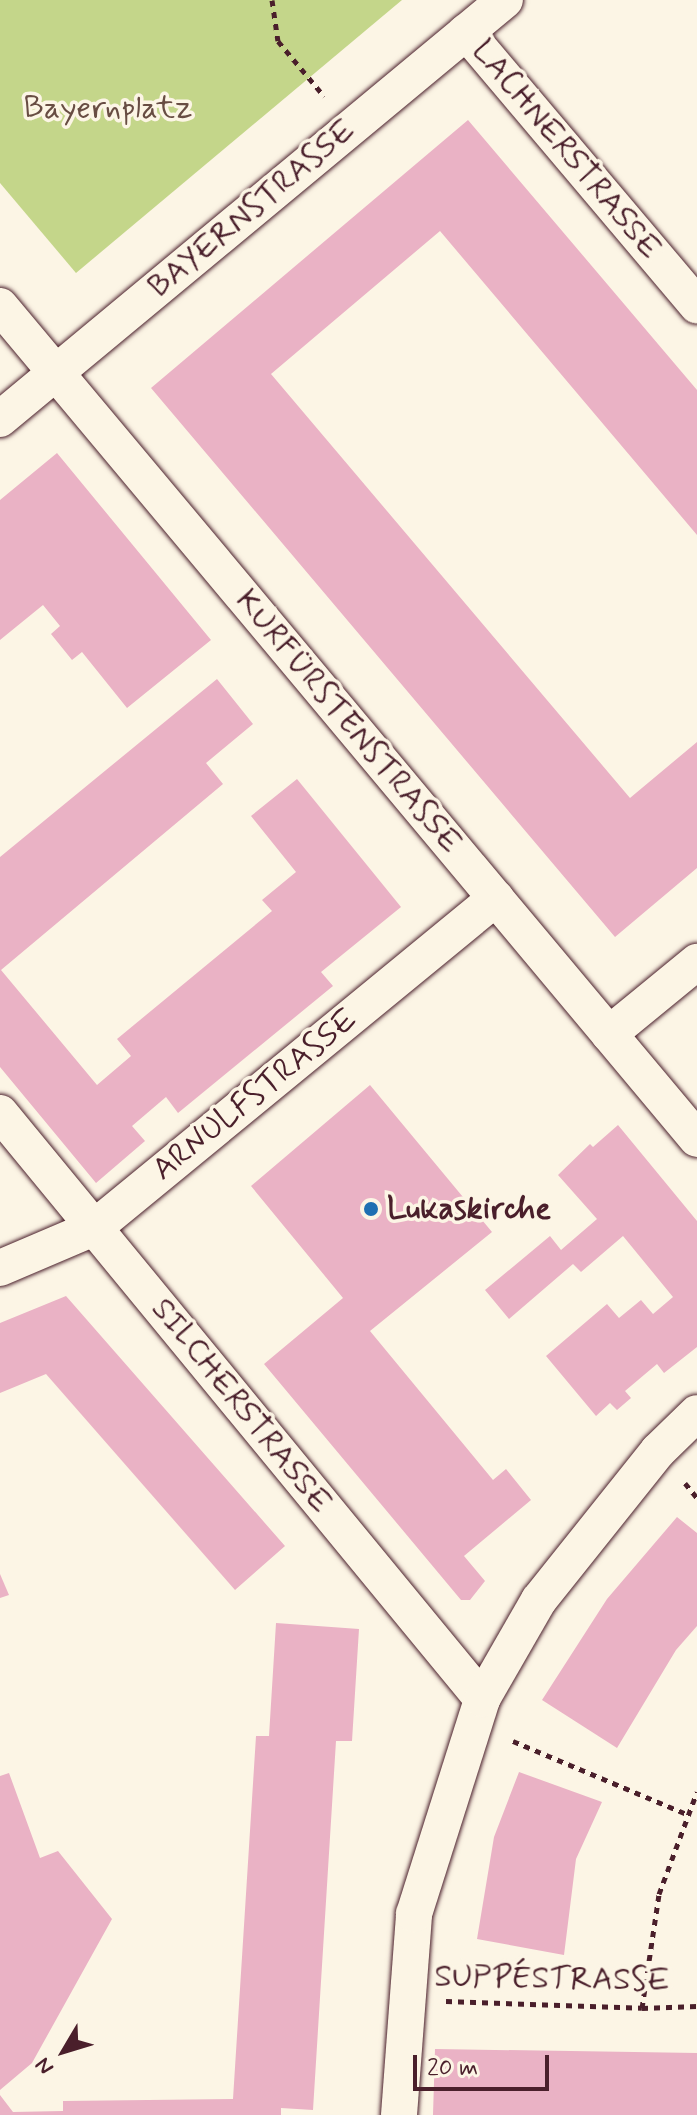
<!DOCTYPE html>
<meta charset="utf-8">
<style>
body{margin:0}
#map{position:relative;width:697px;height:2115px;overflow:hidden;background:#fcf5e5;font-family:Mynerve,sans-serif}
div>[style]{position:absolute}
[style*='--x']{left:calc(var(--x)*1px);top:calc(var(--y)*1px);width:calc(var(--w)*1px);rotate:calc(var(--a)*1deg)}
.green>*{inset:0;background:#c4d68a}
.building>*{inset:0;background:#eab2c5}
.path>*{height:5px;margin-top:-2.5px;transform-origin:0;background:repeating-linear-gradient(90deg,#4a1f2b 0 6px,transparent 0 12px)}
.roads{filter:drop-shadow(0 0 2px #4a1f2b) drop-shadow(0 0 2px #4a1f2b)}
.street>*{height:36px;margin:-18px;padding:0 18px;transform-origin:18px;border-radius:18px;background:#fcf5e5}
.dots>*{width:22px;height:22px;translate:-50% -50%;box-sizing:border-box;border:4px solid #fcf5e5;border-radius:50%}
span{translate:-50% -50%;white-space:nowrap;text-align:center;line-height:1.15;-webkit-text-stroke:7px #fcf5e5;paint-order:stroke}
.park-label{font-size:32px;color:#684d43}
.street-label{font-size:32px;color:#4a1f2b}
.poi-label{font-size:32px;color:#4a1f2b;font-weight:700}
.left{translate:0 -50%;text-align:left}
.north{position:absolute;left:24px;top:2011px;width:80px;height:80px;-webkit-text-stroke:6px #fcf5e5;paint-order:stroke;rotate:232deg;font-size:22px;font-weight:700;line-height:32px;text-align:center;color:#4a1f2b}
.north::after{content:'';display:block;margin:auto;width:28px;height:36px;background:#4a1f2b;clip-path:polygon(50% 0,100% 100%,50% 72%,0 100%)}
.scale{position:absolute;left:413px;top:2055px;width:136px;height:36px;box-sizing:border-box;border:4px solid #4a1f2b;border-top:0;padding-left:10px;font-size:24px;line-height:28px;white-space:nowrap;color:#4a1f2b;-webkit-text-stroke:6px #fcf5e5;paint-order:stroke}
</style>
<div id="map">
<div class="green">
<div style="clip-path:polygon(0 0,402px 0,76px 273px,0 183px)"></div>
</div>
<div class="building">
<div style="clip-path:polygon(468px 120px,697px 390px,697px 535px,440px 231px,271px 374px,630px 798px,697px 742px,697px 868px,615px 937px,151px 388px)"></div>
<div style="clip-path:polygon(57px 453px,211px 640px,127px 708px,82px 652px,72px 660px,51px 634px,60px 626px,43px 605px,0 640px,0 500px)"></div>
<div style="clip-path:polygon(217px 679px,253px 724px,206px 763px,223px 784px,1px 970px,97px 1085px,131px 1056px,117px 1039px,272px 911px,262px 900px,296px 872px,251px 816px,297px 779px,401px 907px,321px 972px,333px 986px,178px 1113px,166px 1097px,132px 1126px,145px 1141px,96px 1183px,0 1067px,0 857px)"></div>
<div style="clip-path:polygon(370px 1085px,492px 1232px,370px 1331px,493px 1480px,506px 1469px,531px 1500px,464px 1556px,485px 1581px,470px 1600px,461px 1600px,264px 1364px,343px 1298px,251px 1186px)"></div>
<div style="clip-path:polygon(618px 1125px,697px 1221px,697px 1347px,664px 1373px,657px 1364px,625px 1391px,631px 1398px,617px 1410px,610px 1403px,596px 1416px,546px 1356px,607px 1304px,619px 1318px,641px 1300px,653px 1314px,673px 1297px,623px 1236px,581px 1272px,573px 1264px,509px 1319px,485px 1290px,550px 1236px,561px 1250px,597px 1219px,558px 1175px,590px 1144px,593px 1147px)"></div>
<div style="clip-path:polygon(66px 1296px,285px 1546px,235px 1590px,46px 1374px,0 1393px,0 1323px)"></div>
<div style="clip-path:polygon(677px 1517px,697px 1533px,697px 1626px,676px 1650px,617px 1748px,542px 1700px,607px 1599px)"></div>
<div style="clip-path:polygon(0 1574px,9px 1595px,0 1598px)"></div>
<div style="clip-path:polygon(276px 1623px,359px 1629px,352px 1741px,336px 1741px,313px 2110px,281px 2108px,281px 2115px,0 2115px,0 2095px,13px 2112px,63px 2111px,63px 2101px,233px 2099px,256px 1736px,269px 1736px)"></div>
<div style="clip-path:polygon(519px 1772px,602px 1802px,576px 1859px,564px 1955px,477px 1939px,494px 1837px)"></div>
<div style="clip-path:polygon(9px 1773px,40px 1858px,58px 1851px,112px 1919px,32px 2063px,0 2090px,0 1776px)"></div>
<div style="clip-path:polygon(435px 2049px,697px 2053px,697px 2115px,433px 2115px)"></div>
</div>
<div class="path">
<div style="--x:272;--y:0;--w:41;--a:81.7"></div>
<div style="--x:278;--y:41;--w:72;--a:50.1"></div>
<div style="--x:685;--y:1483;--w:19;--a:51"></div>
<div style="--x:513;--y:1741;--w:191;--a:22.8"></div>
<div style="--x:446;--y:2001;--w:196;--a:2"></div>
<div style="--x:642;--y:2008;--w:55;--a:-2.1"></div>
<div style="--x:642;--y:2008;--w:115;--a:-81.5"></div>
<div style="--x:659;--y:1894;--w:109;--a:-69.6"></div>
</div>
<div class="roads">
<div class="street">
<div style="--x:466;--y:32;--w:358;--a:49.8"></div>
<div style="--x:0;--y:306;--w:1086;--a:50.08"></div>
<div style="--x:0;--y:419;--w:656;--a:-39.68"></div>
<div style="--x:609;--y:1034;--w:114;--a:-39.3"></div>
<div style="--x:0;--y:1113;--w:759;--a:50.56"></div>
<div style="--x:0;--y:1268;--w:102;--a:-23.1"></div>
<div style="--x:94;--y:1228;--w:520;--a:-39.38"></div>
<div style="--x:399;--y:2115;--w:202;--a:-85.7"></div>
<div style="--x:414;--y:1914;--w:225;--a:-72.4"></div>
<div style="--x:482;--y:1699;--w:114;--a:-60.1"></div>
<div style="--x:539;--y:1600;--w:191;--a:-51.4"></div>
<div style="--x:658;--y:1451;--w:54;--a:-44.3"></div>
</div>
</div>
<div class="dots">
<div style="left:371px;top:1209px;background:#1f6fb2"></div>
</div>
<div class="park-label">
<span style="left:108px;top:108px">Bayernplatz</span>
</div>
<div class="street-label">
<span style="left:566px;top:150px;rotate:50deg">LACHNERSTRASSE</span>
<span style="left:252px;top:209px;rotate:-40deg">BAYERNSTRASSE</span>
<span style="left:348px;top:722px;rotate:50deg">KURFÜRSTENSTRASSE</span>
<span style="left:255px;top:1095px;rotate:-39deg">ARNULFSTRASSE</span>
<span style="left:241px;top:1406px;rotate:51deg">SILCHERSTRASSE</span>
<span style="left:552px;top:1979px;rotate:1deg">SUPPÉSTRASSE</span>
</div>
<div class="poi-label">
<span class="left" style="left:387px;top:1209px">Lukaskirche</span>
</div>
<div class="north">N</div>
<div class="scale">20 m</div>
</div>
